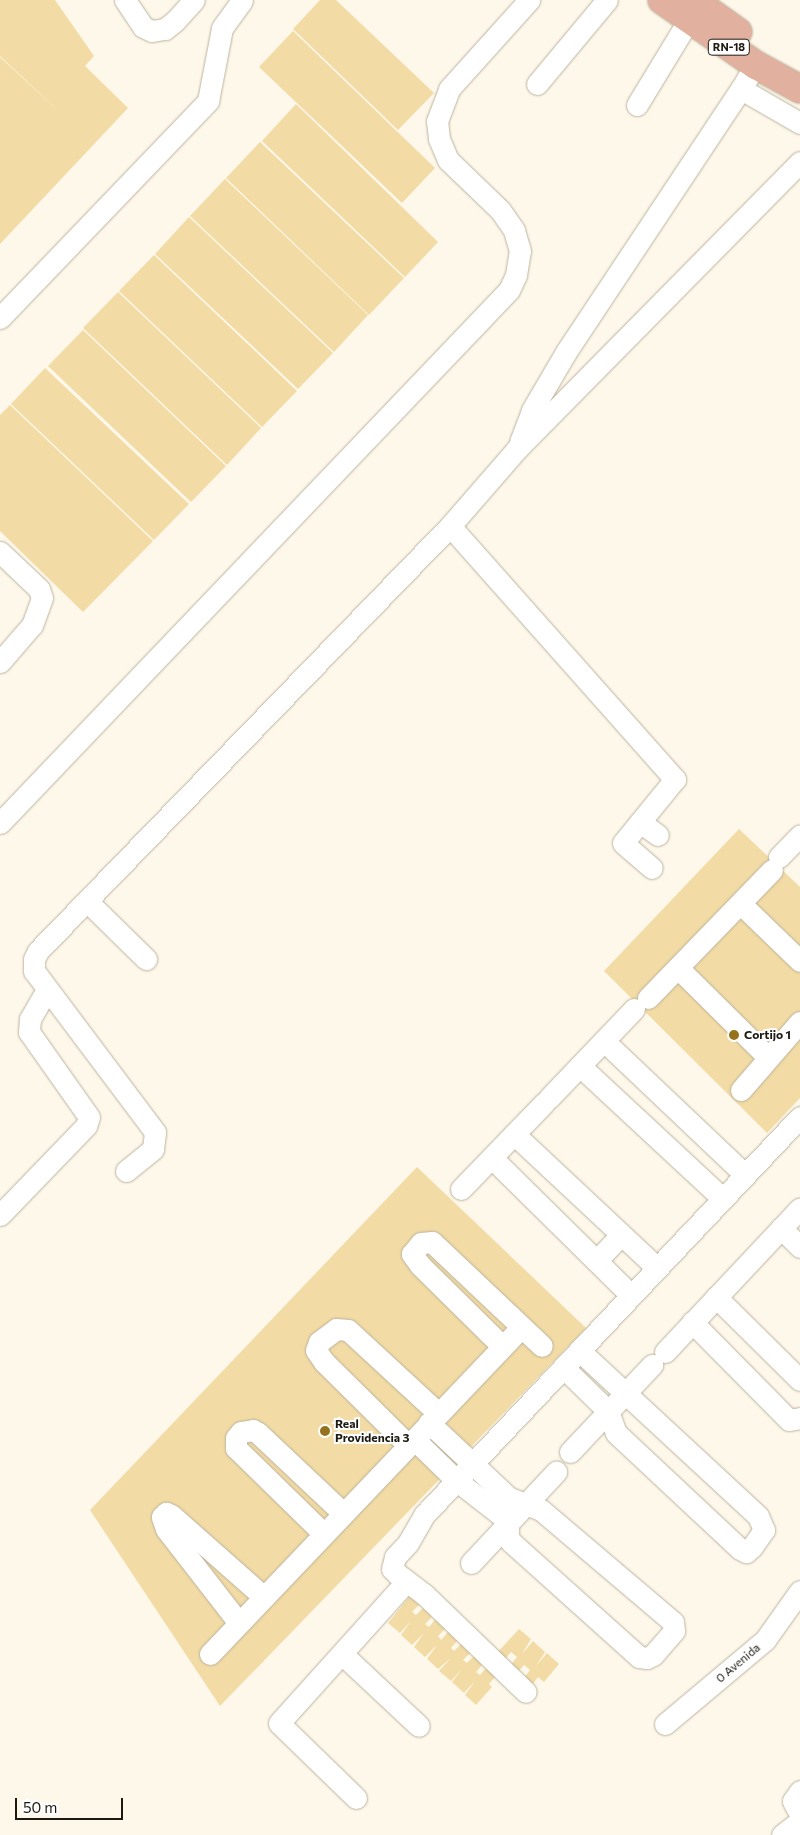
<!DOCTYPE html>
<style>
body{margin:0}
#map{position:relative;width:800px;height:1835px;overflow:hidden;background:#fef8eb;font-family:Commissioner,sans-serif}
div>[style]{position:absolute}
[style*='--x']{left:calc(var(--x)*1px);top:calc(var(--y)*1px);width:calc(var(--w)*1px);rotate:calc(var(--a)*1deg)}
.building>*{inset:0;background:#f2dba4}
.roads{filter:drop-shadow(0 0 1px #bcb39e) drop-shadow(0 0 1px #bcb39e)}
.minor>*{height:21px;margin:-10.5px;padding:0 10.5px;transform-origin:10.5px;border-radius:10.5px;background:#fff}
.major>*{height:28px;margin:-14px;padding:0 14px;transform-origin:14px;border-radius:14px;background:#e1b09e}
.dots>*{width:14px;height:14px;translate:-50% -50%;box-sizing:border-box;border:2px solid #fff;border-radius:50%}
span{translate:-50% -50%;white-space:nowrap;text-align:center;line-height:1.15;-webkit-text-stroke:4px #fff;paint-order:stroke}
.shield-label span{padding:1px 4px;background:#fff;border:1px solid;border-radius:4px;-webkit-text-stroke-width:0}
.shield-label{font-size:11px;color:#1c1911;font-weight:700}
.poi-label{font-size:12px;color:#1c1911;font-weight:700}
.left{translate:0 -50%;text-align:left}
.street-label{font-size:12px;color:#1c1911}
.scale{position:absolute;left:15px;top:1798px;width:108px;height:22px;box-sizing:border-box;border:2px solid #1c1911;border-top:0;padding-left:6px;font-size:15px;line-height:18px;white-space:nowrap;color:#1c1911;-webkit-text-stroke:4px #fff;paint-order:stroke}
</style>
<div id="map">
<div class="building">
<div style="clip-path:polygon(0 0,55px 0,94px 56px,85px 66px,128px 108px,0 244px,0 57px,68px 120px,0 56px)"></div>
<div style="clip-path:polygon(320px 0,336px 0,434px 93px,398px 130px,293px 29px)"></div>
<div style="clip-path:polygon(293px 31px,435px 168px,402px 203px,259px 67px)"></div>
<div style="clip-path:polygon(296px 104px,438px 242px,405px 277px,262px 141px)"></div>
<div style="clip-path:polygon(260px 142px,404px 278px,369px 315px,226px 178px)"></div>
<div style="clip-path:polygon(225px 179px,368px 315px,334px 352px,190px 216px)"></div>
<div style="clip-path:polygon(189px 217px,333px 353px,298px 389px,155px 254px)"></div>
<div style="clip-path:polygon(154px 255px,297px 391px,262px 427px,119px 291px)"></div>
<div style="clip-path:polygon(118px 292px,261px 428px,227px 465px,83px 328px)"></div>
<div style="clip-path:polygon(83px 330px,226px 466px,191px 502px,48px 366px)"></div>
<div style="clip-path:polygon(45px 368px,189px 504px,154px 540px,11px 404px)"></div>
<div style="clip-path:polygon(10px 405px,153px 541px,83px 612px,0 531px,0 415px)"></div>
<div style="clip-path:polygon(739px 829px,800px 887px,800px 1098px,767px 1133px,604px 971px)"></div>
<div style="clip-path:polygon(417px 1167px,586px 1328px,220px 1706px,90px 1510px)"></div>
<div style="clip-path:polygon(410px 1596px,419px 1605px,412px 1612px,416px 1615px,423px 1608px,432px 1617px,425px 1624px,429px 1627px,435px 1620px,445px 1629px,438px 1636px,441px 1640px,448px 1632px,457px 1641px,451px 1648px,454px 1651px,461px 1644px,470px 1653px,463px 1660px,467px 1663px,474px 1656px,483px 1664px,476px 1672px,480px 1675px,486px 1668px,496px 1676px,489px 1684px,492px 1687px,476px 1705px,465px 1695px,475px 1681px,464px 1693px,452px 1682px,462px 1669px,451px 1681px,439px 1671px,451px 1658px,438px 1669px,427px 1659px,437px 1645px,425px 1657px,414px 1647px,424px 1633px,412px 1645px,401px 1635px,411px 1621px,400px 1633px,388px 1623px)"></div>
<div style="clip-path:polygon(519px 1629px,531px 1639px,522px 1654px,533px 1641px,545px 1652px,536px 1666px,547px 1653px,559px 1664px,544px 1682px,538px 1677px,532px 1685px,524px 1678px,530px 1670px,524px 1665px,518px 1672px,510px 1666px,517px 1657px,511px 1652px,504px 1660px,497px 1653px)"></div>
</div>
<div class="roads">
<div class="minor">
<div style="--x:125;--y:0;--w:32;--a:56"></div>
<div style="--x:143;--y:27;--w:10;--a:24"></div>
<div style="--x:152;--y:31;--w:13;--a:-9"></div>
<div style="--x:165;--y:29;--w:13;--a:-39"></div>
<div style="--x:175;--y:21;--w:28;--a:-48"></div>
<div style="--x:748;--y:77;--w:14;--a:120"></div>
<div style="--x:741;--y:89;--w:68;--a:30"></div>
<div style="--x:537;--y:84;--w:109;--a:-50.2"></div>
<div style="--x:637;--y:105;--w:98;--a:-58.7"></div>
<div style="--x:0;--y:318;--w:301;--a:-46.2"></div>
<div style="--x:208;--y:101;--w:74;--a:-79.1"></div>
<div style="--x:222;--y:28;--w:34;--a:-54"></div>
<div style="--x:520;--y:442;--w:34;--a:-69"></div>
<div style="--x:532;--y:410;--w:67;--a:-59.6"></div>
<div style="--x:566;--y:352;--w:316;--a:-56.4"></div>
<div style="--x:450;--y:526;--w:339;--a:48.4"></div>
<div style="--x:675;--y:779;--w:82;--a:129.1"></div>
<div style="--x:623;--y:843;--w:38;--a:41"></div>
<div style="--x:0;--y:552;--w:54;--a:43.5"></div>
<div style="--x:39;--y:589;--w:9;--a:72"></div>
<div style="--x:42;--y:598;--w:29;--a:110"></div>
<div style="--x:32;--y:625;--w:49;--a:130.9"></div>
<div style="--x:640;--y:822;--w:22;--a:36"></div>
<div style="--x:0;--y:823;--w:737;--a:-46.32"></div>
<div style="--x:509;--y:290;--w:17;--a:-65"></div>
<div style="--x:516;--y:275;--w:24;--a:-81"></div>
<div style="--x:520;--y:251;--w:22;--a:-106"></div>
<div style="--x:514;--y:230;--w:24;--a:-125"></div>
<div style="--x:500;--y:210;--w:72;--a:-136.1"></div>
<div style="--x:448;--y:160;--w:23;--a:-113"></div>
<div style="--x:439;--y:139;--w:18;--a:-96"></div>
<div style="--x:437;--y:121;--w:34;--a:-69"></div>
<div style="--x:449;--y:89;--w:120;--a:-48"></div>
<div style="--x:779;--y:857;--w:30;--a:-46"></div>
<div style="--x:87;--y:901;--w:83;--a:44.5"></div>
<div style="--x:741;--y:904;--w:82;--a:44"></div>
<div style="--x:678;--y:968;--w:125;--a:44.7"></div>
<div style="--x:648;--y:998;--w:178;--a:-45.9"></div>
<div style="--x:604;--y:1041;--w:195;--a:43.5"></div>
<div style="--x:580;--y:1066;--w:195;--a:42.9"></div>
<div style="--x:741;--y:1090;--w:90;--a:-49.1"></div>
<div style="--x:549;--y:1098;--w:123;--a:-46.3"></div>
<div style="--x:514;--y:1134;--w:196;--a:43.1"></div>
<div style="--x:492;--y:1158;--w:195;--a:44.6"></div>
<div style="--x:126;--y:1171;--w:35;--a:-39"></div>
<div style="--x:153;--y:1149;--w:17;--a:-83"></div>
<div style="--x:155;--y:1132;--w:201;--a:-126.9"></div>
<div style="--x:34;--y:971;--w:12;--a:-90"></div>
<div style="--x:34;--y:959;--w:9;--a:-63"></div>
<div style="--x:38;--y:951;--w:592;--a:-45.89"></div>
<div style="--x:450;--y:526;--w:102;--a:-49"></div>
<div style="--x:517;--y:449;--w:403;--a:-45.4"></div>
<div style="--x:461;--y:1189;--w:120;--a:-46"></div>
<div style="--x:0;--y:1215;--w:124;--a:-46"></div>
<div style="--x:86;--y:1126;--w:9;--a:-72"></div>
<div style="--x:89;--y:1117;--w:104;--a:-125.2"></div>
<div style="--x:29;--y:1032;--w:13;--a:-86"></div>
<div style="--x:30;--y:1019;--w:34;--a:-60"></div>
<div style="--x:781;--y:1228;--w:27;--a:45"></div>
<div style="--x:597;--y:1260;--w:35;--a:-46"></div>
<div style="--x:716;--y:1297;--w:118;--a:44.7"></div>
<div style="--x:692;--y:1322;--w:138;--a:45.3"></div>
<div style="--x:789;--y:1420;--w:11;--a:-10"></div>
<div style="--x:502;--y:1346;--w:115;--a:-135.4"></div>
<div style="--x:420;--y:1265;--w:14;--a:-126"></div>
<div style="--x:412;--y:1254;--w:14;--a:-51"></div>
<div style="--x:421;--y:1243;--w:11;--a:-5"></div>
<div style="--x:432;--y:1242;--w:151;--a:43.4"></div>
<div style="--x:665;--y:1352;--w:197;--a:-46.8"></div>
<div style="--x:563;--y:1367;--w:63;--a:44.4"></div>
<div style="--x:608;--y:1411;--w:23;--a:70"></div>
<div style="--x:616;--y:1433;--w:170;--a:43.1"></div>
<div style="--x:740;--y:1549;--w:7;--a:27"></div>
<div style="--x:746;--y:1552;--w:8;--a:-40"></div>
<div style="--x:752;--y:1547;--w:21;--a:-55"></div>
<div style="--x:764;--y:1530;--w:15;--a:-113"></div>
<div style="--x:758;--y:1516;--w:244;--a:-137.2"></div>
<div style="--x:415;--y:1440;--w:57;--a:44.3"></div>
<div style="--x:456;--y:1480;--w:58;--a:38"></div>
<div style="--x:502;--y:1516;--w:10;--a:53"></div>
<div style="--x:508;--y:1524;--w:13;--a:90"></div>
<div style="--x:508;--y:1537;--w:6;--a:59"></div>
<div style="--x:511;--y:1542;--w:172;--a:41.9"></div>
<div style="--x:639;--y:1657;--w:8;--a:7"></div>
<div style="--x:647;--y:1658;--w:7;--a:-27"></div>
<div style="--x:653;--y:1655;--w:32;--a:-49"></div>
<div style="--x:674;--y:1631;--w:9;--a:-96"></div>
<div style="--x:673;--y:1622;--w:173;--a:-139.7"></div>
<div style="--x:541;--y:1510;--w:34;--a:-159"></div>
<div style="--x:509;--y:1498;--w:110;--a:-136.8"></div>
<div style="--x:408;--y:1445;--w:118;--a:-135.3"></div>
<div style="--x:324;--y:1362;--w:14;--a:-124"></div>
<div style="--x:316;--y:1350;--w:9;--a:-69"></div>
<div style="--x:319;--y:1342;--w:21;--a:-37"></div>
<div style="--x:336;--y:1329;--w:12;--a:5"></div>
<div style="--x:348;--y:1330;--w:122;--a:42.7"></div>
<div style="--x:570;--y:1452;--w:120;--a:-46.7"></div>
<div style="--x:324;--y:1534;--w:123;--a:-135.7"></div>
<div style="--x:236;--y:1448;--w:10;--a:-90"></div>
<div style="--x:236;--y:1438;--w:8;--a:-50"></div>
<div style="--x:241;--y:1432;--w:12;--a:-9"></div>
<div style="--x:253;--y:1430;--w:6;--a:31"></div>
<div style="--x:258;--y:1433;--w:117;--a:43.3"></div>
<div style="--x:471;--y:1563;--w:125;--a:-47"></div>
<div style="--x:392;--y:1569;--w:12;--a:-76"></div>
<div style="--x:395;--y:1557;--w:19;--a:-47"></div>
<div style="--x:408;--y:1543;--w:34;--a:-60"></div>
<div style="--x:425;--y:1514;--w:546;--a:-46.63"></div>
<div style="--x:396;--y:1573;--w:35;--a:37"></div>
<div style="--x:424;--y:1594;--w:141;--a:43.9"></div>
<div style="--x:239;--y:1623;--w:119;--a:-127.8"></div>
<div style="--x:166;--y:1529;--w:13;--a:-108"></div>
<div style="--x:162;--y:1517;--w:6;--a:-45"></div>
<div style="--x:166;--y:1513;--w:5;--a:22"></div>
<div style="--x:171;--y:1515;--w:124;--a:41.4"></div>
<div style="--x:210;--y:1654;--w:451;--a:-46.4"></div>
<div style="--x:342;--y:1654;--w:105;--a:43.1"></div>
<div style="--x:665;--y:1724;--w:131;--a:-40"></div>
<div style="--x:765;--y:1640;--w:60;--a:-54.5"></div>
<div style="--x:800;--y:1791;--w:12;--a:125"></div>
<div style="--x:793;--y:1801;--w:15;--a:62"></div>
<div style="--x:356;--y:1798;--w:107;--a:-135.8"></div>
<div style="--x:279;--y:1723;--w:191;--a:-48"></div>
<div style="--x:782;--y:1835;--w:23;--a:-38"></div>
</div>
<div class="major">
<div style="--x:662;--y:0;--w:114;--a:34.7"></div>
<div style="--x:756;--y:65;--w:50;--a:28.6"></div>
<div style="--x:693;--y:0;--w:55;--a:35.4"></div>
</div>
</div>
<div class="dots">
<div style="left:734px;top:1035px;background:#97721c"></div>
<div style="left:325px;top:1431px;background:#97721c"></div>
</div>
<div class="shield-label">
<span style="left:729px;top:47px">RN-18</span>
</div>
<div class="poi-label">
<span class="left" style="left:744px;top:1035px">Cortijo 1</span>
<span class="left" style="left:335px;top:1431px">Real<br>Providencia 3</span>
</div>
<div class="street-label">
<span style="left:738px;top:1663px;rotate:-40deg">0 Avenida</span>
</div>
<div class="scale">50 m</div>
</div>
